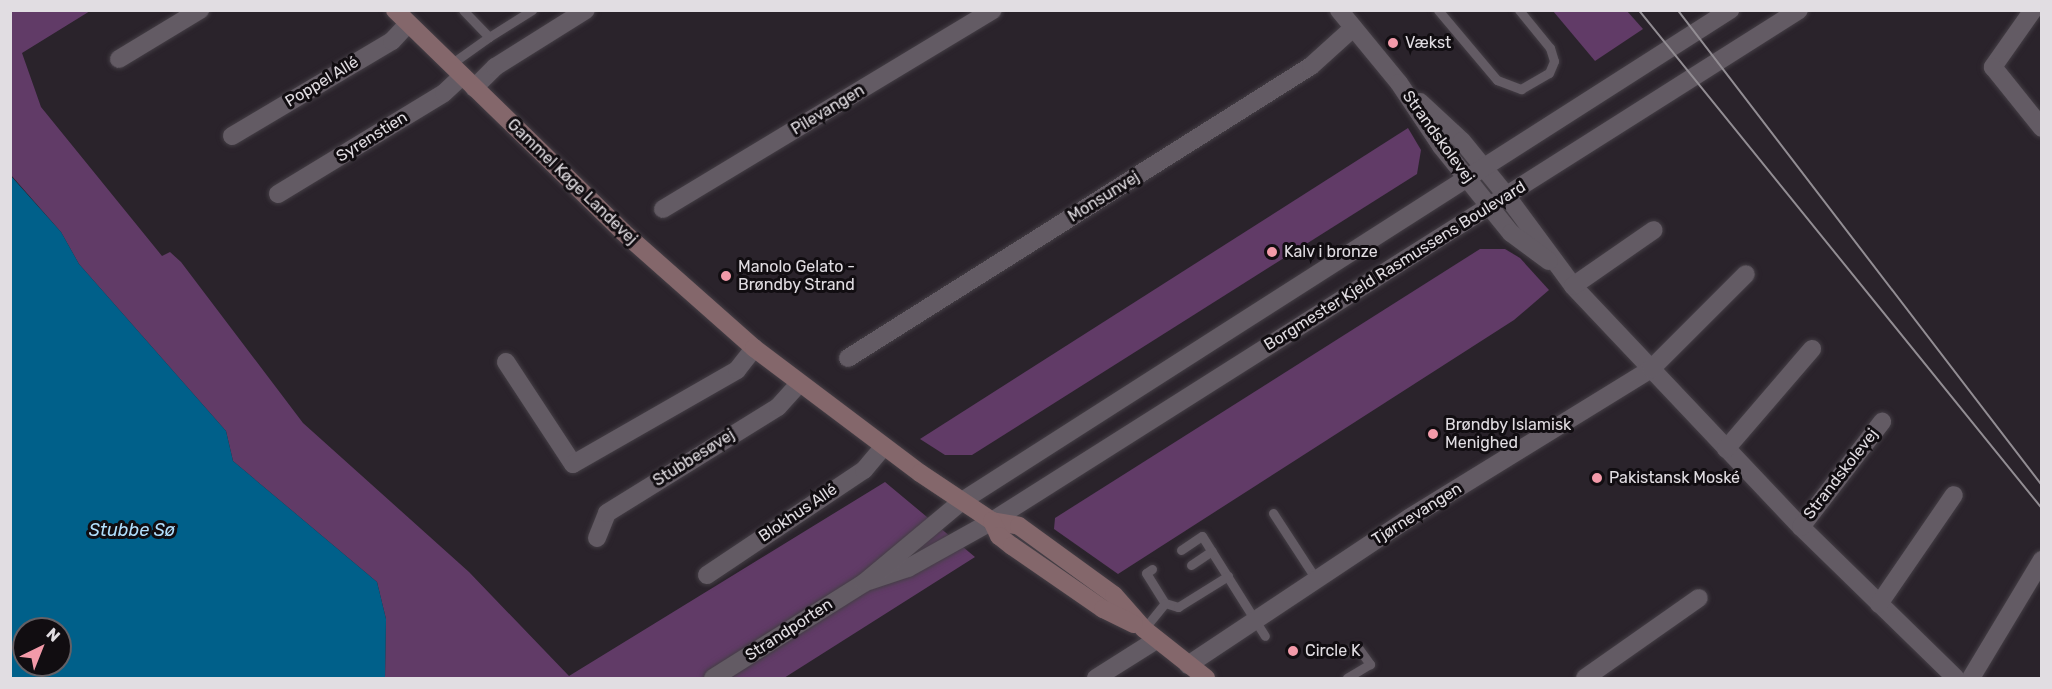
<!DOCTYPE html>
<meta charset="utf-8">
<style>
body{margin:0}
#map{position:relative;width:2052px;height:689px;overflow:hidden;background:#2a232b;font-family:Rubik,sans-serif}
div>[style]{position:absolute}
[style*='--x']{left:calc(var(--x)*1px);top:calc(var(--y)*1px);width:calc(var(--w)*1px);rotate:calc(var(--a)*1deg)}
.green>*{inset:0;background:#613b67}
.water>*{inset:0;background:#00608a}
.roads{filter:drop-shadow(0 0 2px #443e45) drop-shadow(0 0 2px #443e45)}
.service>*{height:9px;margin:-4.5px;padding:0 4.5px;transform-origin:4.5px;border-radius:4.5px;background:#635b64}
.minor>*{height:18px;margin:-9px;padding:0 9px;transform-origin:9px;border-radius:9px;background:#635b64}
.tertiary>*{height:18px;margin:-9px;padding:0 9px;transform-origin:9px;border-radius:9px;background:#635b64}
.secondary>*{height:18px;margin:-9px;padding:0 9px;transform-origin:9px;border-radius:9px;background:#84676b}
.tram>*{height:1.5px;margin:-0.75px;padding:0 0.75px;transform-origin:0.75px;border-radius:0.75px;background:#928d93}
.dots>*{width:16px;height:16px;translate:-50% -50%;box-sizing:border-box;border:3px solid #110d11;border-radius:50%}
span{translate:-50% -50%;white-space:nowrap;text-align:center;line-height:1.15;-webkit-text-stroke:6px #110d11;paint-order:stroke}
.poi-label{font-size:16px;color:#e1dde2}
.left{translate:0 -50%;text-align:left}
.street-label{font-size:16px;color:#e1dde2}
.water-label{font-size:18px;color:#b0defc;font-style:italic}
.frame{position:absolute;inset:0;border:12px solid #e1dde2;pointer-events:none}
.north{position:absolute;left:12px;top:617px;width:60px;height:60px;box-sizing:border-box;background:#110d11;border:2px solid #646065;border-radius:50%;rotate:43deg;font-size:16px;font-weight:700;line-height:24px;text-align:center;color:#e1dde2}
.north::after{content:'';display:block;margin:auto;width:21px;height:27px;background:#f39aa9;clip-path:polygon(50% 0,100% 100%,50% 72%,0 100%)}
</style>
<div id="map">
<div class="green">
<div style="clip-path:polygon(10px 11px,90px 11px,22px 53px,41px 107px,162px 256px,170px 252px,181px 262px,303px 423px,469px 572px,569px 676px,885px 482px,975px 557px,784px 678px,385px 678px,386px 619px,377px 582px,233px 461px,226px 431px,79px 264px,61px 232px,11px 175px)"></div>
<div style="clip-path:polygon(1553px 11px,1627px 11px,1643px 29px,1595px 61px)"></div>
<div style="clip-path:polygon(1408px 128px,1421px 150px,1417px 174px,972px 455px,945px 455px,920px 439px)"></div>
<div style="clip-path:polygon(1480px 249px,1505px 249px,1520px 258px,1549px 290px,1514px 320px,1118px 574px,1054px 529px,1055px 518px)"></div>
</div>
<div class="water">
<div style="clip-path:polygon(evenodd,10px 175px,61px 232px,79px 264px,226px 431px,233px 461px,377px 582px,386px 619px,385px 678px,11px 678px,10px 175px,24px 629px,60px 629px,60px 665px,24px 665px,24px 629px)"></div>
</div>
<div class="roads">
<div class="service">
<div style="--x:1438;--y:10;--w:92;--a:49.9"></div>
<div style="--x:1497;--y:80;--w:26;--a:21"></div>
<div style="--x:1521;--y:89;--w:32;--a:-30"></div>
<div style="--x:1549;--y:73;--w:13;--a:-67"></div>
<div style="--x:1554;--y:61;--w:14;--a:-107"></div>
<div style="--x:1550;--y:48;--w:49;--a:-129.2"></div>
<div style="--x:489;--y:37;--w:51;--a:-32.1"></div>
<div style="--x:451;--y:64;--w:47;--a:-35.4"></div>
<div style="--x:489;--y:37;--w:37;--a:-134"></div>
<div style="--x:1273;--y:513;--w:79;--a:56.9"></div>
<div style="--x:1181;--y:550;--w:25;--a:-34"></div>
<div style="--x:1202;--y:536;--w:118;--a:57.8"></div>
<div style="--x:1191;--y:565;--w:25;--a:-34"></div>
<div style="--x:1152;--y:569;--w:7;--a:146"></div>
<div style="--x:1146;--y:573;--w:36;--a:58"></div>
<div style="--x:1165;--y:603;--w:14;--a:17"></div>
<div style="--x:1178;--y:607;--w:59;--a:-31.8"></div>
<div style="--x:1144;--y:629;--w:33;--a:-51"></div>
<div style="--x:1344;--y:652;--w:15;--a:-11"></div>
<div style="--x:1359;--y:649;--w:19;--a:54"></div>
<div style="--x:1370;--y:664;--w:27;--a:149"></div>
</div>
<div class="minor">
<div style="--x:2033;--y:10;--w:70;--a:125.1"></div>
<div style="--x:1993;--y:67;--w:78;--a:51.2"></div>
<div style="--x:119;--y:59;--w:95;--a:-31.2"></div>
<div style="--x:474;--y:88;--w:30;--a:-45"></div>
<div style="--x:495;--y:67;--w:107;--a:-32.1"></div>
<div style="--x:232;--y:136;--w:186;--a:-30.7"></div>
<div style="--x:392;--y:41;--w:23;--a:-47"></div>
<div style="--x:278;--y:194;--w:194;--a:-31.3"></div>
<div style="--x:444;--y:93;--w:25;--a:-43"></div>
<div style="--x:1506;--y:195;--w:113;--a:53.6"></div>
<div style="--x:1573;--y:286;--w:332;--a:46.6"></div>
<div style="--x:1801;--y:527;--w:216;--a:44.3"></div>
<div style="--x:1489;--y:206;--w:35;--a:51"></div>
<div style="--x:1511;--y:233;--w:47;--a:36.4"></div>
<div style="--x:663;--y:209;--w:385;--a:-31.1"></div>
<div style="--x:1573;--y:286;--w:98;--a:-34.7"></div>
<div style="--x:848;--y:358;--w:547;--a:-32.24"></div>
<div style="--x:1311;--y:66;--w:57;--a:-42.1"></div>
<div style="--x:506;--y:362;--w:122;--a:56.7"></div>
<div style="--x:573;--y:464;--w:189;--a:-29.8"></div>
<div style="--x:737;--y:370;--w:28;--a:-52"></div>
<div style="--x:1726;--y:449;--w:132;--a:-49.3"></div>
<div style="--x:1801;--y:527;--w:133;--a:-52.4"></div>
<div style="--x:597;--y:538;--w:27;--a:-68"></div>
<div style="--x:607;--y:513;--w:201;--a:-31.8"></div>
<div style="--x:778;--y:407;--w:31;--a:-48"></div>
<div style="--x:707;--y:575;--w:189;--a:-33.8"></div>
<div style="--x:864;--y:470;--w:31;--a:-50"></div>
<div style="--x:869;--y:581;--w:41;--a:-18.4"></div>
<div style="--x:908;--y:568;--w:96;--a:-29.2"></div>
<div style="--x:1879;--y:604;--w:132;--a:-55.5"></div>
<div style="--x:1188;--y:665;--w:265;--a:-33.6"></div>
<div style="--x:1409;--y:518;--w:284;--a:-31.6"></div>
<div style="--x:1651;--y:369;--w:134;--a:-45"></div>
<div style="--x:713;--y:678;--w:178;--a:-32.2"></div>
<div style="--x:864;--y:583;--w:128;--a:-39.9"></div>
<div style="--x:1096;--y:678;--w:71;--a:-32.3"></div>
<div style="--x:1585;--y:678;--w:139;--a:-35.1"></div>
<div style="--x:1971;--y:678;--w:138;--a:-59"></div>
</div>
<div class="tertiary">
<div style="--x:1339;--y:10;--w:94;--a:50.6"></div>
<div style="--x:1399;--y:83;--w:76;--a:56.3"></div>
<div style="--x:1441;--y:146;--w:77;--a:51.3"></div>
<div style="--x:1420;--y:102;--w:57;--a:42.9"></div>
<div style="--x:1462;--y:141;--w:70;--a:50.8"></div>
<div style="--x:962;--y:501;--w:912;--a:-32.59"></div>
<div style="--x:992;--y:521;--w:955;--a:-32.34"></div>
</div>
<div class="secondary">
<div style="--x:395;--y:10;--w:318;--a:44.2"></div>
<div style="--x:623;--y:232;--w:175;--a:41.5"></div>
<div style="--x:754;--y:348;--w:208;--a:37"></div>
<div style="--x:920;--y:473;--w:87;--a:33.7"></div>
<div style="--x:992;--y:521;--w:27;--a:10"></div>
<div style="--x:1019;--y:526;--w:117;--a:36"></div>
<div style="--x:1114;--y:595;--w:45;--a:48.6"></div>
<div style="--x:1144;--y:629;--w:79;--a:38.3"></div>
<div style="--x:992;--y:521;--w:17;--a:65"></div>
<div style="--x:999;--y:536;--w:16;--a:38"></div>
<div style="--x:1012;--y:546;--w:111;--a:34.7"></div>
<div style="--x:1103;--y:609;--w:34;--a:26"></div>
</div>
</div>
<div class="tram">
<div style="--x:1639;--y:10;--w:641;--a:51.02"></div>
<div style="--x:1678;--y:10;--w:598;--a:52.54"></div>
</div>
<div class="dots">
<div style="left:1393px;top:43px;background:#f39aa9"></div>
<div style="left:1272px;top:252px;background:#f39aa9"></div>
<div style="left:726px;top:276px;background:#f39aa9"></div>
<div style="left:1433px;top:434px;background:#f39aa9"></div>
<div style="left:1597px;top:478px;background:#f39aa9"></div>
<div style="left:1293px;top:651px;background:#f39aa9"></div>
</div>
<div class="poi-label">
<span class="left" style="left:1405px;top:43px">Vækst</span>
<span class="left" style="left:1284px;top:252px">Kalv i bronze</span>
<span class="left" style="left:738px;top:276px">Manolo Gelato -<br>Brøndby Strand</span>
<span class="left" style="left:1445px;top:434px">Brøndby Islamisk<br>Menighed</span>
<span class="left" style="left:1609px;top:478px">Pakistansk Moské</span>
<span class="left" style="left:1305px;top:651px">Circle K</span>
</div>
<div class="street-label">
<span style="left:322px;top:82px;rotate:-31deg">Poppel Allé</span>
<span style="left:828px;top:110px;rotate:-31deg">Pilevangen</span>
<span style="left:372px;top:137px;rotate:-32deg">Syrenstien</span>
<span style="left:1438px;top:137px;rotate:54deg">Strandskolevej</span>
<span style="left:572px;top:182px;rotate:44deg">Gammel Køge Landevej</span>
<span style="left:1104px;top:197px;rotate:-32deg">Monsunvej</span>
<span style="left:1395px;top:266px;rotate:-32deg">Borgmester Kjeld Rasmussens Boulevard</span>
<span style="left:694px;top:458px;rotate:-32deg">Stubbesøvej</span>
<span style="left:1841px;top:474px;rotate:-52deg">Strandskolevej</span>
<span style="left:798px;top:513px;rotate:-34deg">Blokhus Allé</span>
<span style="left:1417px;top:514px;rotate:-32deg">Tjørnevangen</span>
<span style="left:789px;top:630px;rotate:-33deg">Strandporten</span>
</div>
<div class="water-label">
<span style="left:132px;top:530px">Stubbe Sø</span>
</div>
<div class="frame"></div>
<div class="north">N</div>
</div>
